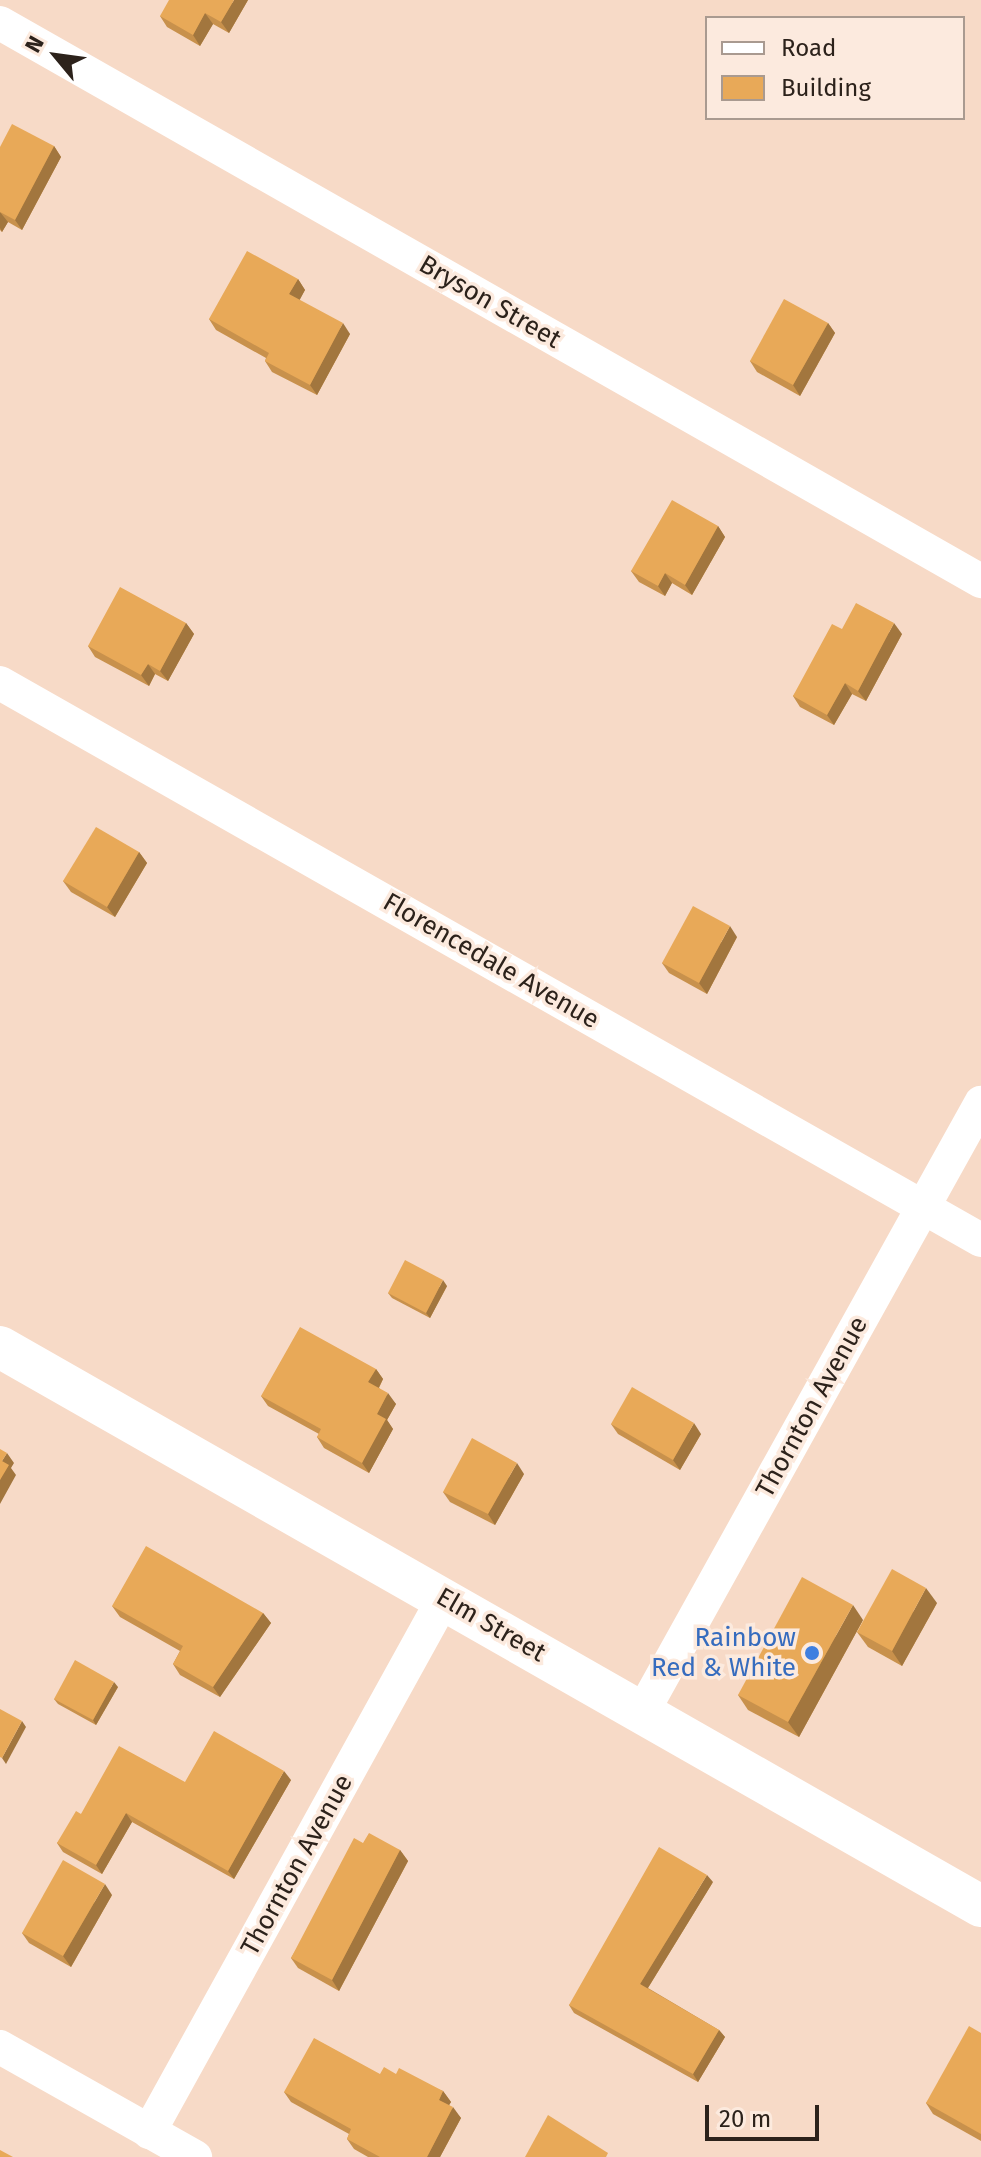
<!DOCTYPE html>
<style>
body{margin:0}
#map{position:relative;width:981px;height:2157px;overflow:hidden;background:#f7dac7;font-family:"Fira Sans",sans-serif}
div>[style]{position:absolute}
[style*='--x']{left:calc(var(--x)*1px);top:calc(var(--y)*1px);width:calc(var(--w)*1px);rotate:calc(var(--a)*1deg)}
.minor>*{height:34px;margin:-17px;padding:0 17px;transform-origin:17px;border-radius:17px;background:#fff}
.tertiary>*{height:42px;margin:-21px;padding:0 21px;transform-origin:21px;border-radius:21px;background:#fff}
.wall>*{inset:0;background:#c8914c}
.shaded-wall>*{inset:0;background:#a2763e}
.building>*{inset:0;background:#e8a958}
.dots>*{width:22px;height:22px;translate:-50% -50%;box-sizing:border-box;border:4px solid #fceade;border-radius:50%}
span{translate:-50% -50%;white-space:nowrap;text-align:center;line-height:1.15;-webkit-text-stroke:7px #fceade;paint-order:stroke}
.street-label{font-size:26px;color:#2c221b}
.shop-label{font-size:26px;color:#366cbe}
.right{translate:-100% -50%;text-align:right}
.legend{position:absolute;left:705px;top:16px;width:260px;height:104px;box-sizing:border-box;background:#fceade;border:2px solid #a99a90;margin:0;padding:10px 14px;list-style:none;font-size:24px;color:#2c221b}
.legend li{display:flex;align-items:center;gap:16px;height:40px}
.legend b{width:40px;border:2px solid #a99a90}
.north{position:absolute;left:16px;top:16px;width:80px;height:80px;-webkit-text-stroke:6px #fceade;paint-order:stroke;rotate:299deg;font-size:22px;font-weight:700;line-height:32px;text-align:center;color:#2c221b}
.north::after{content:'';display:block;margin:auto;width:28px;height:36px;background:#2c221b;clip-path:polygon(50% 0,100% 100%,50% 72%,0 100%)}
.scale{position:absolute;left:705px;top:2105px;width:114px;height:36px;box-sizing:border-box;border:4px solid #2c221b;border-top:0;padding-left:10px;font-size:24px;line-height:28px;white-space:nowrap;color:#2c221b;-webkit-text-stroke:6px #fceade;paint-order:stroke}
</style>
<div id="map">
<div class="minor">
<div style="--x:0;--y:23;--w:1129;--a:29.63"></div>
<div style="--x:0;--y:683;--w:1128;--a:29.59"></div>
<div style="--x:643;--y:1711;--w:696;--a:-60.93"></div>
<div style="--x:0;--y:2047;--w:224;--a:29.4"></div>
<div style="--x:149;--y:2132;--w:610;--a:-61.08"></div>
</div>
<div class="tertiary">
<div style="--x:0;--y:1347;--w:1129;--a:29.68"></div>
</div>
<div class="wall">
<div style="clip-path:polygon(248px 0,229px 33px,213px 24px,200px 46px,167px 27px,160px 16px)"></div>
<div style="clip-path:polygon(54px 146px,61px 157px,22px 230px,8px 222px,2px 232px,0 230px,0 147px)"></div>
<div style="clip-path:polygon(298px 279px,305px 290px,299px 300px,350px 334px,317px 395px,272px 372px,265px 361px,266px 358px,216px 330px,209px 319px)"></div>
<div style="clip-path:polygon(828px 323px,835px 333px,800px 396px,757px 372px,750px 361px)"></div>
<div style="clip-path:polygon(718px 526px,725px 537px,692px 595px,672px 583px,665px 596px,639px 582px,631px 571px)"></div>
<div style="clip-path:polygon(186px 623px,194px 634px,168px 681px,155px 674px,149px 686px,95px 657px,88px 646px)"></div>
<div style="clip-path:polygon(842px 629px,902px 634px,866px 701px,852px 694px,834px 725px,800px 707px,793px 696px)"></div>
<div style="clip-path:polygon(139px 852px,147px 863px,115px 917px,71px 892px,63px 881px)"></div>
<div style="clip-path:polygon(737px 937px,707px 994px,669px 973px,662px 963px)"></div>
<div style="clip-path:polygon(447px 1286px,430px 1318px,392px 1298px,388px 1293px)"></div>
<div style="clip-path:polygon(376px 1369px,383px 1379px,379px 1388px,396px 1404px,387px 1420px,393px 1429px,369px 1473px,324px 1448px,317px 1437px,319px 1434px,268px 1406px,261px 1396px)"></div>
<div style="clip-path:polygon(611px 1424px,701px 1434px,680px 1470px,618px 1434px)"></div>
<div style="clip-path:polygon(524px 1474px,495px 1525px,450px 1502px,443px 1492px)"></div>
<div style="clip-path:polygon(937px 1603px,902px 1666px,868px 1647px,857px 1632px)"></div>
<div style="clip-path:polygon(112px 1606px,263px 1613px,271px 1623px,220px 1697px,180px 1675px,173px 1664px,180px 1651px,120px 1617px)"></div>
<div style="clip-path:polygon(863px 1620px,799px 1737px,748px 1710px,738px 1695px)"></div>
<div style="clip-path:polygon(118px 1687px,96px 1725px,58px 1704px,54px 1699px)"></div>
<div style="clip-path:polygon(291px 1780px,234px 1879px,132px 1822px,102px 1874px,63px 1852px,57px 1843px,81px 1814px,185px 1782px)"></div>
<div style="clip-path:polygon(363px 1843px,400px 1850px,408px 1861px,339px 1991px,298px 1968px,291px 1958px)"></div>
<div style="clip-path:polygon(713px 1882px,648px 1988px,719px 2030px,725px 2037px,698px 2082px,574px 2013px,569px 2005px)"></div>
<div style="clip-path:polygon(112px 1895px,71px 1967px,29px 1943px,22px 1933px)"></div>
<div style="clip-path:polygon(981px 2033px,981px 2141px,933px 2114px,926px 2103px)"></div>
<div style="clip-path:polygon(380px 2074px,396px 2074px,443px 2091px,451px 2102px,449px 2105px,461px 2118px,440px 2157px,368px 2157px,354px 2149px,347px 2139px,349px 2134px,291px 2102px,284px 2092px)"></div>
</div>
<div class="shaded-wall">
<div style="clip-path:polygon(234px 0,248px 0,229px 33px,221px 22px)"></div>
<div style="clip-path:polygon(205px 13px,213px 24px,200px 46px,193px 35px)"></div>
<div style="clip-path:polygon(54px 146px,61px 157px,22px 230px,15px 220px)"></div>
<div style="clip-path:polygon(0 212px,8px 222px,2px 232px,0 228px)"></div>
<div style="clip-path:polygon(298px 279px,305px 290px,297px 305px,289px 294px)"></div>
<div style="clip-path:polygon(343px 323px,350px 334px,317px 395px,310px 385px)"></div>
<div style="clip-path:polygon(828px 323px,835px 333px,800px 396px,793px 385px)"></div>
<div style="clip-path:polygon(718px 526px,725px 537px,692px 595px,685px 585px)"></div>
<div style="clip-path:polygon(665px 573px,672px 583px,665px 596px,658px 586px)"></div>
<div style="clip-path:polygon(186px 623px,194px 634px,168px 681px,160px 671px)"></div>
<div style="clip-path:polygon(894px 623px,902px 634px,866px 701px,858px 691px)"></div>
<div style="clip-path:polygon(148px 664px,155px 674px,149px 686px,141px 675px)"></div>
<div style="clip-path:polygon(845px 683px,852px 694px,834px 725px,827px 715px)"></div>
<div style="clip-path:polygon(139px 852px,147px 863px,115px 917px,107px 907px)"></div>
<div style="clip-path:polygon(730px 926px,737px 937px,707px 994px,699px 983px)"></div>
<div style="clip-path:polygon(443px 1280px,447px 1286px,430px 1318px,426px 1313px)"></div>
<div style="clip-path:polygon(376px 1369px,383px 1379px,376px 1393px,368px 1382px)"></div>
<div style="clip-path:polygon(388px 1393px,396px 1404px,387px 1420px,393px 1429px,369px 1473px,362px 1463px,377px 1414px)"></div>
<div style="clip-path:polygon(694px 1423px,701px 1434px,680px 1470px,673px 1460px)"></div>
<div style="clip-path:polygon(7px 1453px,14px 1463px,11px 1468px,16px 1475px,0 1504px,0 1480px,2px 1461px)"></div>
<div style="clip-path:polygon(517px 1463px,524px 1474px,495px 1525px,488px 1514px)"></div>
<div style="clip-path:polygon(926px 1588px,937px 1603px,902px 1666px,892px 1651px)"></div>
<div style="clip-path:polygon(853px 1605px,863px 1620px,799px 1737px,788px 1722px)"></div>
<div style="clip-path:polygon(263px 1613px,271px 1623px,220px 1697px,213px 1687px)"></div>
<div style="clip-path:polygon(114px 1682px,118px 1687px,96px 1725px,93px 1720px)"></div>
<div style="clip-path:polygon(22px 1721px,26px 1727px,6px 1764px,2px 1758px)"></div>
<div style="clip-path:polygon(284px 1771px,291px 1780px,234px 1879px,228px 1871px)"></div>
<div style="clip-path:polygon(126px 1813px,132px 1822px,102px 1874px,96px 1865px)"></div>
<div style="clip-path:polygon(400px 1850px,408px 1861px,339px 1991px,332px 1980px)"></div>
<div style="clip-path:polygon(707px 1875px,713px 1882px,646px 1991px,640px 1984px)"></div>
<div style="clip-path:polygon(105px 1884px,112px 1895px,71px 1967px,63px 1956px)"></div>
<div style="clip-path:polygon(719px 2030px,725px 2037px,698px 2082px,693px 2074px)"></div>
<div style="clip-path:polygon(443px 2091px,451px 2102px,446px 2110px,439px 2100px)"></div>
<div style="clip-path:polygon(453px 2107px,461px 2118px,440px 2157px,427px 2157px)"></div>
</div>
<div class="building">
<div style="clip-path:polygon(169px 0,234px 0,221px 22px,205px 13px,193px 35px,160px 16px)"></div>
<div style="clip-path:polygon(12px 124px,54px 146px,15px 220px,0 212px,0 147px)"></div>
<div style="clip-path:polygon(247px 251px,298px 279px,289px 294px,343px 323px,310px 385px,265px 361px,269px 353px,209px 319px)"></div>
<div style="clip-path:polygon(784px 299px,828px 323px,793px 385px,750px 361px)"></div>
<div style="clip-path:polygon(672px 500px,718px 526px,685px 585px,665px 573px,658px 586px,631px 571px)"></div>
<div style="clip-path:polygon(120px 587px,186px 623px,160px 671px,148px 664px,141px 675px,88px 646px)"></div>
<div style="clip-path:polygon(856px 603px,894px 623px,858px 691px,845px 683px,827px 715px,793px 696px,832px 624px,842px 629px)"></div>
<div style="clip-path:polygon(96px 827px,139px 852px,107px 907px,63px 881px)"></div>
<div style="clip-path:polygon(693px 906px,730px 926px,699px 983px,662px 963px)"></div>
<div style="clip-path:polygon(405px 1260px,443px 1280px,426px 1313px,388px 1293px)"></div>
<div style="clip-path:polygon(300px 1327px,376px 1369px,368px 1382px,388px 1393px,377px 1414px,386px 1419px,362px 1463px,317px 1437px,321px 1429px,261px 1396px)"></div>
<div style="clip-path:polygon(632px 1387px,694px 1423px,673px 1460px,611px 1424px)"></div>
<div style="clip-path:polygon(472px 1438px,517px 1463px,488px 1514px,443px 1492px)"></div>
<div style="clip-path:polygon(0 1449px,7px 1453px,2px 1461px,9px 1465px,0 1480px)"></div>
<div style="clip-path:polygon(146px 1546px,263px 1613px,213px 1687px,173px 1664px,183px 1646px,112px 1606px)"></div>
<div style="clip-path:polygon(892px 1569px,926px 1588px,892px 1651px,857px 1632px)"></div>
<div style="clip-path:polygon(802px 1577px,853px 1605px,788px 1722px,738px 1695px)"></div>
<div style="clip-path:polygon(75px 1660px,114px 1682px,93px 1720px,54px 1699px)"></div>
<div style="clip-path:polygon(0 1709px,22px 1721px,2px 1758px,0 1757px)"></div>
<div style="clip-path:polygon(214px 1731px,284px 1771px,228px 1871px,126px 1813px,96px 1865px,57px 1843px,76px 1811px,81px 1814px,119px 1746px,185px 1782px)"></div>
<div style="clip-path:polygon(369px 1833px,400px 1850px,332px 1980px,291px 1958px,354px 1838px,363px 1843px)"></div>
<div style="clip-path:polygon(659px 1847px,707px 1875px,640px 1984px,719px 2030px,693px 2074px,569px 2005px)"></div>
<div style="clip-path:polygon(63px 1860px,105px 1884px,63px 1956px,22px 1933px)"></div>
<div style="clip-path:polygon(969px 2026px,981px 2033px,981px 2134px,926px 2103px)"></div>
<div style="clip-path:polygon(314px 2038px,380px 2074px,384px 2067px,396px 2074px,399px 2068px,443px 2091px,439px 2100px,453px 2107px,427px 2157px,380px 2157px,347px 2139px,351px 2129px,284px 2092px)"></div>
<div style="clip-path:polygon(548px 2115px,608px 2153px,606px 2157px,525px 2157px)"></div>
<div style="clip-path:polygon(0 2150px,13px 2157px,0 2157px)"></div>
</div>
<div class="dots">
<div style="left:812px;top:1653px;background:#3f7fe0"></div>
</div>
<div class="street-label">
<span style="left:490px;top:302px;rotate:30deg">Bryson Street</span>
<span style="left:491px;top:961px;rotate:30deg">Florencedale Avenue</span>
<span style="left:812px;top:1407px;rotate:-61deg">Thornton Avenue</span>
<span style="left:491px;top:1625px;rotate:30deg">Elm Street</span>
<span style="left:297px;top:1865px;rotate:-61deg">Thornton Avenue</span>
</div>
<div class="shop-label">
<span class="right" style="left:796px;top:1653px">Rainbow<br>Red &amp; White</span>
</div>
<ul class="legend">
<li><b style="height:10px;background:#fff"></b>Road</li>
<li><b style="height:22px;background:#e8a958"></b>Building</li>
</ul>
<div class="north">N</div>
<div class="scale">20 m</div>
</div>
